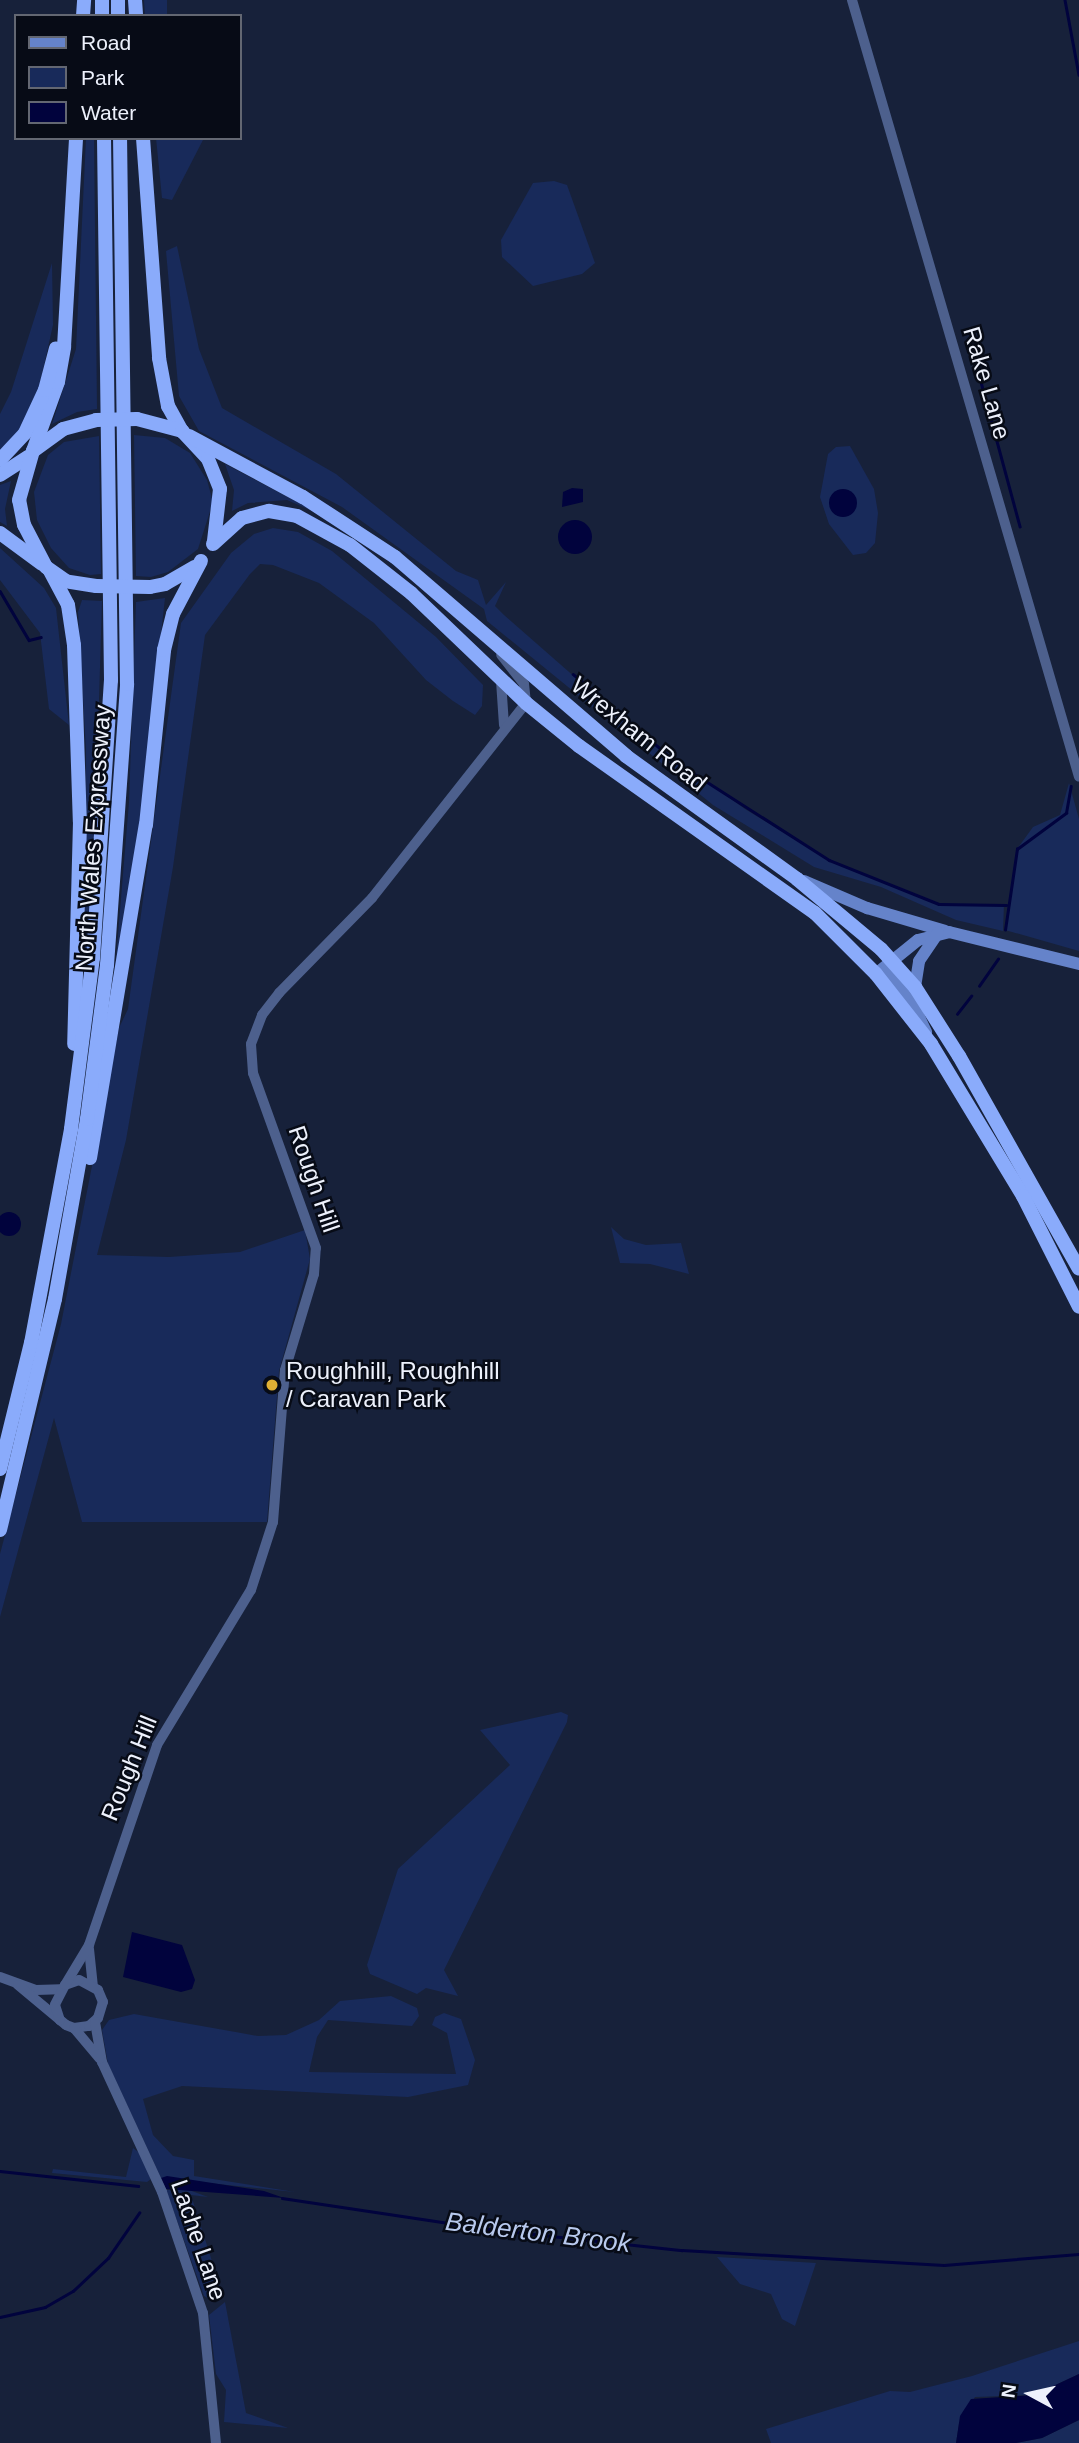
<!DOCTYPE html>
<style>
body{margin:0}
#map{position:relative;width:1079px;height:2443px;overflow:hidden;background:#17213a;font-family:Helvetica,sans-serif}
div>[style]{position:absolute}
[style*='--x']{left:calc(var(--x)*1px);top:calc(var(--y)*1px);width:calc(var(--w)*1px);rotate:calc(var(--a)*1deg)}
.green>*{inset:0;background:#182a5a}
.water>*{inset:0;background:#01033d}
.round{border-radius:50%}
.stream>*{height:2.5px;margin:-1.25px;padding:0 1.25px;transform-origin:1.25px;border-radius:1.25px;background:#01033d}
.tertiary>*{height:10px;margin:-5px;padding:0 5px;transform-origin:5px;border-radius:5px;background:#4d608d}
.secondary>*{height:12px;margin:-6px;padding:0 6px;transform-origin:6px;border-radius:6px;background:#6583ca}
.trunk>*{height:14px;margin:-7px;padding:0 7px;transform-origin:7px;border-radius:7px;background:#8aabfb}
.trunk-bridge>*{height:14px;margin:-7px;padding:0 7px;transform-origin:7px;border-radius:7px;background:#8aabfb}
.dots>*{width:19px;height:19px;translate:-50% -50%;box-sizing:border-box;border:4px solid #070b16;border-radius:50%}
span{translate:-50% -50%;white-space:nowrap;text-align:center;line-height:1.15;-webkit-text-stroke:5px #070b16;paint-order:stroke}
.street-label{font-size:24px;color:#edf1fc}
.poi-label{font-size:24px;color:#edf1fc}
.left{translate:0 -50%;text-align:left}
.water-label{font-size:26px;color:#b8c9ed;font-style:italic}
.legend{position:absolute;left:14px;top:14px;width:228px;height:126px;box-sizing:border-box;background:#070b16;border:2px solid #636772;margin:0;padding:9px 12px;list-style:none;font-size:21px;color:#edf1fc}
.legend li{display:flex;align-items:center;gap:14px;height:35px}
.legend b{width:35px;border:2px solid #636772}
.north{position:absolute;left:995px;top:2359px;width:70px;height:70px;-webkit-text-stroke:5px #070b16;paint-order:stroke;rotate:278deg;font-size:19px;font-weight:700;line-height:28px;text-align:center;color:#edf1fc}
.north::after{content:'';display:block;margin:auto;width:24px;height:32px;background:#edf1fc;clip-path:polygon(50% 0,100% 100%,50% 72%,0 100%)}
</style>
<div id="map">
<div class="green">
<div style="clip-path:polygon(144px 0,167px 0,167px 16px,145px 16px)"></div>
<div style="clip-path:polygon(86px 138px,94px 138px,97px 409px,77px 412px,52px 424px,76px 349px)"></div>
<div style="clip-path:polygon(156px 138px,204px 138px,172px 200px,162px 198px)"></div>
<div style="clip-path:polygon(554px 181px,567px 185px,595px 263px,582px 274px,533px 286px,502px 257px,501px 240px,533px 183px)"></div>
<div style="clip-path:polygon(177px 246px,199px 349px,222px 408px,336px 474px,456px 571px,478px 580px,486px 605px,506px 582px,495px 606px,504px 615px,633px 728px,745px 809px,829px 860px,939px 904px,1004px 904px,1003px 931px,956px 920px,881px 887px,814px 867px,713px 805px,487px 621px,484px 609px,342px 507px,199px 431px,179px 396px,166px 251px)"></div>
<div style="clip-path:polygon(52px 263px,53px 325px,39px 388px,19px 431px,0 454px,0 414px,11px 392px)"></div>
<div style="clip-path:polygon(134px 435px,165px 438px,190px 453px,207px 480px,213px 502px,198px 549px,168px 572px,151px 577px,136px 576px)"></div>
<div style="clip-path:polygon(99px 436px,101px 574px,90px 575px,69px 568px,51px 548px,37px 520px,34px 492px,48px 455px,64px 442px)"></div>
<div style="clip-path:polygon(850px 446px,874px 489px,878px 513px,875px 543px,866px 553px,853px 555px,829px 524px,820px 497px,828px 454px,836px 447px)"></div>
<div style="clip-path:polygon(225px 464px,324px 516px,287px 500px,248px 503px,232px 511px,234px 490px)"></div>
<div style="clip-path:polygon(11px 481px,5px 509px,7px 526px,0 522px,0 485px)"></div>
<div style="clip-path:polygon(273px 528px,298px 532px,332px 551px,436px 637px,483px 685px,482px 706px,475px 715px,453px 701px,426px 680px,374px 623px,319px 583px,273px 565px,260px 564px,250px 574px,205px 635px,173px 867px,126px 1140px,97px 1255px,169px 1257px,240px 1252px,305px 1230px,310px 1259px,279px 1371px,267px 1522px,82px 1522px,54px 1418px,0 1617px,0 1554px,61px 1324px,119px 1028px,128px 1009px,181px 623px,231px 553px,254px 534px)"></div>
<div style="clip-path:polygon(0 548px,44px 588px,56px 608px,69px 725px,49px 709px,40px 633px,0 580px)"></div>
<div style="clip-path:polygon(165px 598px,135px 868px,112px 1007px,129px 802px,136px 602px)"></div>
<div style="clip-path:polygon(82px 600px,102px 601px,93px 899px,84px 972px,86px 750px,78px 612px)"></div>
<div style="clip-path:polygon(1069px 783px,1079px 819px,1079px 951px,1005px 930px,1017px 849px,1033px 827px,1060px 815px)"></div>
<div style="clip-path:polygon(611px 1227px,624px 1239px,646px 1245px,681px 1243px,689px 1274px,650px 1264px,620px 1263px)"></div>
<div style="clip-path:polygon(561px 1712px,568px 1715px,567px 1722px,444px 1970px,458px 1996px,426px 1988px,417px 1994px,370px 1974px,367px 1965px,398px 1869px,510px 1765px,480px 1730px)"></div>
<div style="clip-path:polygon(391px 1996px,417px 2008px,419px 2016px,412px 2026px,328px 2020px,317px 2037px,309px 2072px,456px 2074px,447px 2033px,432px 2025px,435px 2017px,444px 2013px,461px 2019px,475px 2060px,468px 2085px,408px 2097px,182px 2086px,143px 2099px,153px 2135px,173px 2156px,194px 2160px,194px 2176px,295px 2192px,161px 2178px,108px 2064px,102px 2030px,109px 2020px,134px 2014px,258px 2036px,286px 2035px,319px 2020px,340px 2001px)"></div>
<div style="clip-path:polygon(133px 2148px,141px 2154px,151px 2179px,147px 2182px,52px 2173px,53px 2169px,126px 2177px)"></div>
<div style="clip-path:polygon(166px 2190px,189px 2190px,208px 2197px,191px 2195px,223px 2296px,211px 2300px,204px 2296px)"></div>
<div style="clip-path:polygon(717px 2257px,816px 2263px,795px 2326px,782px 2319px,771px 2294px,740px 2284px)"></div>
<div style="clip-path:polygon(225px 2302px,246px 2413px,288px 2428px,224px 2422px,226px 2390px,216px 2374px,209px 2315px)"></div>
<div style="clip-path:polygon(1079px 2341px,1079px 2374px,1034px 2395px,975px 2397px,959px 2424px,956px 2443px,771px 2443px,766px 2429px,890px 2391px,910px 2392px,972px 2376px)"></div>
<div style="clip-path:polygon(1079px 2420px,1079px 2443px,1016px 2443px,1042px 2438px)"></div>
</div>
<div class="water">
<div style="clip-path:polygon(572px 488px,583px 489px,583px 502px,562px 507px,563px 492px)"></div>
<div class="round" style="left:829px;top:489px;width:28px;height:28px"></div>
<div class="round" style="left:558px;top:520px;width:34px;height:34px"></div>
<div class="round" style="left:-3px;top:1212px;width:24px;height:24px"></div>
<div style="clip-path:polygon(132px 1932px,182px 1945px,195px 1980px,192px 1989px,181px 1992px,123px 1977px)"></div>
<div style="clip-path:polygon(167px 2176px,264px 2191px,284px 2198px,166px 2189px,161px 2178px)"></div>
<div style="clip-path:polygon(1079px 2374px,1079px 2420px,1042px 2438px,1016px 2443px,956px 2443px,960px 2416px,971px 2399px,1034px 2395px)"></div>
</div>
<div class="stream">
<div style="--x:1065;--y:0;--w:76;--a:79.4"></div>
<div style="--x:970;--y:341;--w:192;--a:74.9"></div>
<div style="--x:0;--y:591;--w:57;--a:59.4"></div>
<div style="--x:29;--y:640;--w:12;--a:-14"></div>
<div style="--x:573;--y:674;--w:135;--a:40.5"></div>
<div style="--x:676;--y:762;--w:182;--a:32.6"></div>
<div style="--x:829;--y:860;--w:118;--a:21.8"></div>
<div style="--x:939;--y:904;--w:67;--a:0.9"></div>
<div style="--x:1005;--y:930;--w:82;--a:-81.6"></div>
<div style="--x:1017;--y:849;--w:61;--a:-36.3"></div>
<div style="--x:1066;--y:813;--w:27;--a:-80"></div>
<div style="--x:979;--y:986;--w:33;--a:-55"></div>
<div style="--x:957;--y:1014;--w:23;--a:-52"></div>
<div style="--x:0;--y:2171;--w:139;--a:6.2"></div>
<div style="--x:282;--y:2198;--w:217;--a:8.5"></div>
<div style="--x:497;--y:2230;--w:186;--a:6.2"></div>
<div style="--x:682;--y:2250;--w:262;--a:3.3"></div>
<div style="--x:944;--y:2265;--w:135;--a:-4.7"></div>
<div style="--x:0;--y:2317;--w:46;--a:-12.5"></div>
<div style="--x:45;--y:2307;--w:32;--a:-30"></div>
<div style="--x:73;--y:2291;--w:48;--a:-43.3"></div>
<div style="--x:108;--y:2258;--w:55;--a:-55.4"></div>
</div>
<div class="tertiary">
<div style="--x:852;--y:0;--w:809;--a:73.71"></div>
<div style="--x:501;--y:681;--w:44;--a:86.1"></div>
<div style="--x:89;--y:1949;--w:36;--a:84"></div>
<div style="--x:0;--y:1977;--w:38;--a:20"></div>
<div style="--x:36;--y:1990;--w:24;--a:-2"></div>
<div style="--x:18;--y:1985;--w:62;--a:39.8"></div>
<div style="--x:66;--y:2025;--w:9;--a:21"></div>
<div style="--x:74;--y:2028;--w:15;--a:-8"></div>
<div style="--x:89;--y:2026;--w:12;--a:-42"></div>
<div style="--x:98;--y:2018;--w:17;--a:-73"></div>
<div style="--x:103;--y:2002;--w:13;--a:-113"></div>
<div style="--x:98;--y:1990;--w:21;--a:-152"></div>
<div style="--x:79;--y:1980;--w:15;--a:160"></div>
<div style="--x:65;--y:1985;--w:22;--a:117"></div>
<div style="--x:55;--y:2005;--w:16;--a:72"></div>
<div style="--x:65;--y:1985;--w:47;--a:-59"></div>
<div style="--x:89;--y:1945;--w:211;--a:-71.2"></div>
<div style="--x:157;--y:1745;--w:181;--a:-58.8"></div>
<div style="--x:251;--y:1590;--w:71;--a:-72.1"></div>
<div style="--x:273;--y:1522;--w:152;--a:-85.5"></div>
<div style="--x:285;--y:1370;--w:100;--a:-73.2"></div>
<div style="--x:314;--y:1274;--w:26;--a:-86"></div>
<div style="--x:316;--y:1248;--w:186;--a:-109.8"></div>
<div style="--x:253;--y:1073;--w:29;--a:-94"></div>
<div style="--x:251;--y:1044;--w:31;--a:-69"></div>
<div style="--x:262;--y:1015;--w:28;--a:-52"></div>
<div style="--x:279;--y:993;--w:133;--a:-45.6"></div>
<div style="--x:372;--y:898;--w:248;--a:-51.7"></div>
<div style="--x:526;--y:703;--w:19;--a:-96"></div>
<div style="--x:524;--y:684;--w:37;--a:-128"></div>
<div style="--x:95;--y:2022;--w:41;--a:80.1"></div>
<div style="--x:102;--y:2062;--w:143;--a:65.2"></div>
<div style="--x:162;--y:2192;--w:128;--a:71.3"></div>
<div style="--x:203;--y:2313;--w:131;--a:84.3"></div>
<div style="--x:74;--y:2028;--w:40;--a:50"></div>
</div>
<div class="secondary">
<div style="--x:804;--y:881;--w:69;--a:23.2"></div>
<div style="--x:867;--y:908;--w:81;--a:16.4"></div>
<div style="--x:885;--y:967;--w:46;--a:52.9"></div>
<div style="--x:913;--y:1004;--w:31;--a:65"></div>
<div style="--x:876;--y:974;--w:54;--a:-39"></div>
<div style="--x:918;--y:940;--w:32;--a:-14"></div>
<div style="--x:949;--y:932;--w:134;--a:13.8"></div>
<div style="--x:915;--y:987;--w:26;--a:-81"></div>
<div style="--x:919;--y:961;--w:34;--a:-56"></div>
</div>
<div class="trunk">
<div style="--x:102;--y:0;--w:16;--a:90"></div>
<div style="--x:118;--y:0;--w:16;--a:90"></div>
<div style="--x:135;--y:0;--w:16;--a:86"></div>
<div style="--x:83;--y:16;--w:16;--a:-86"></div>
<div style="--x:143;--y:138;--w:221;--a:85.8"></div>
<div style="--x:159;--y:358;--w:49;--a:79.4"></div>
<div style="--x:168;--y:406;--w:29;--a:61"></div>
<div style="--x:137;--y:419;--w:47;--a:14.9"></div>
<div style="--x:182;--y:431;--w:38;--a:47"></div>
<div style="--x:208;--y:459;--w:32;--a:68"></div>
<div style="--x:220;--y:489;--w:52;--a:96.6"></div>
<div style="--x:189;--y:436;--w:129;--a:28.2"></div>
<div style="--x:303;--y:497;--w:110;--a:33.1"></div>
<div style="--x:395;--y:557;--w:305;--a:40.7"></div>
<div style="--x:626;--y:756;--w:211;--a:35.7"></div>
<div style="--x:797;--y:879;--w:109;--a:39.8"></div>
<div style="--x:881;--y:949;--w:51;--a:48.2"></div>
<div style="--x:915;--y:987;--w:82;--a:57.5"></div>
<div style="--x:959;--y:1056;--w:244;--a:60.6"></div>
<div style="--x:33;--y:451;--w:73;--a:-70.1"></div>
<div style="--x:58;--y:382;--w:36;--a:-80"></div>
<div style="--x:64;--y:347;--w:209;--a:-86.7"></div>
<div style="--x:0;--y:460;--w:37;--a:-47"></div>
<div style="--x:25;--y:433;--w:47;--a:-65.1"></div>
<div style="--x:45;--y:390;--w:43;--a:-75.3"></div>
<div style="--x:0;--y:475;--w:33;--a:-33"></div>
<div style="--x:0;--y:533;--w:52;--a:36.4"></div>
<div style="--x:213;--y:544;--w:39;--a:-42"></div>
<div style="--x:242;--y:518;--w:28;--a:-15"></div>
<div style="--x:269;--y:511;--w:28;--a:10"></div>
<div style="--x:297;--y:516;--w:60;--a:28.7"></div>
<div style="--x:350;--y:545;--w:78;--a:38.2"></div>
<div style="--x:411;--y:593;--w:159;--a:43.7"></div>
<div style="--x:526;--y:703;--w:68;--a:39.1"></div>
<div style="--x:579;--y:746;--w:289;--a:35.3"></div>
<div style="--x:815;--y:913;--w:86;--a:45"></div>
<div style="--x:876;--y:974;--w:89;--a:51.8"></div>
<div style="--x:931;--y:1044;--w:178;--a:58.8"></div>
<div style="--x:1023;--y:1196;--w:124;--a:63.2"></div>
<div style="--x:50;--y:571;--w:38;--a:62"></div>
<div style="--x:68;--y:605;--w:40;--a:81.5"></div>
<div style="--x:74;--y:645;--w:177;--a:88.1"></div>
<div style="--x:80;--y:822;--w:222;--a:91.5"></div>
<div style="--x:96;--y:586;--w:30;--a:-171"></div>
<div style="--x:66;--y:581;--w:24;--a:-145"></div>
<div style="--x:46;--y:567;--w:47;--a:-117.6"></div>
<div style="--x:24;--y:525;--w:25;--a:-101"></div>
<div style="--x:19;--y:500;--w:51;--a:-74.1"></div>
<div style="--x:33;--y:451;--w:37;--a:-36"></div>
<div style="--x:63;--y:429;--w:34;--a:-15"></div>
<div style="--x:150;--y:587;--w:15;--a:-11"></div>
<div style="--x:165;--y:584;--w:34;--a:-30"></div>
<div style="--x:90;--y:1158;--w:338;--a:-80.5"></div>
<div style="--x:146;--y:825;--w:176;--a:-84.1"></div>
<div style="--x:164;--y:650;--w:37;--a:-76"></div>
<div style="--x:173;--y:614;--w:60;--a:-62.2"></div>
<div style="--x:0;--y:1469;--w:130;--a:-76.2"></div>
<div style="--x:31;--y:1343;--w:218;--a:-79.4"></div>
<div style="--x:71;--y:1129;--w:172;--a:-82.7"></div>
<div style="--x:93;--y:958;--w:279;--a:-86.3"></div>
<div style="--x:111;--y:680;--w:542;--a:-90.74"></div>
<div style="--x:0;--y:1530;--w:237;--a:-76.6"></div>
<div style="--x:55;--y:1299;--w:183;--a:-79.9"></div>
<div style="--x:87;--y:1119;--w:155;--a:-82.6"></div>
<div style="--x:107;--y:965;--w:282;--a:-85.9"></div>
<div style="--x:127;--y:684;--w:546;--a:-90.73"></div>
</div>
<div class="trunk-bridge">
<div style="--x:96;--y:420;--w:41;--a:-1.4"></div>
<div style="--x:96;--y:586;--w:54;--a:1.1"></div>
</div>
<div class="dots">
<div style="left:272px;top:1385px;background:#e0b034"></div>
</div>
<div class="street-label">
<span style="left:987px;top:383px;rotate:74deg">Rake Lane</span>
<span style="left:639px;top:734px;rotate:39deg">Wrexham Road</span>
<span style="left:93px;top:838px;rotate:-86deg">North Wales Expressway</span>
<span style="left:314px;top:1179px;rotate:71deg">Rough Hill</span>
<span style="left:129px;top:1768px;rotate:-68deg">Rough Hill</span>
<span style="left:199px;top:2240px;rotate:71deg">Lache Lane</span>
</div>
<div class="poi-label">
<span class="left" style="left:286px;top:1385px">Roughhill, Roughhill<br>/ Caravan Park</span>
</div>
<div class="water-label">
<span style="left:538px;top:2233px;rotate:7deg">Balderton Brook</span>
</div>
<ul class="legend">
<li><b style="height:9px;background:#6583ca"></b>Road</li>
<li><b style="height:19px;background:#182a5a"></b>Park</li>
<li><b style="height:19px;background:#01033d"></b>Water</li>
</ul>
<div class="north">N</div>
</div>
